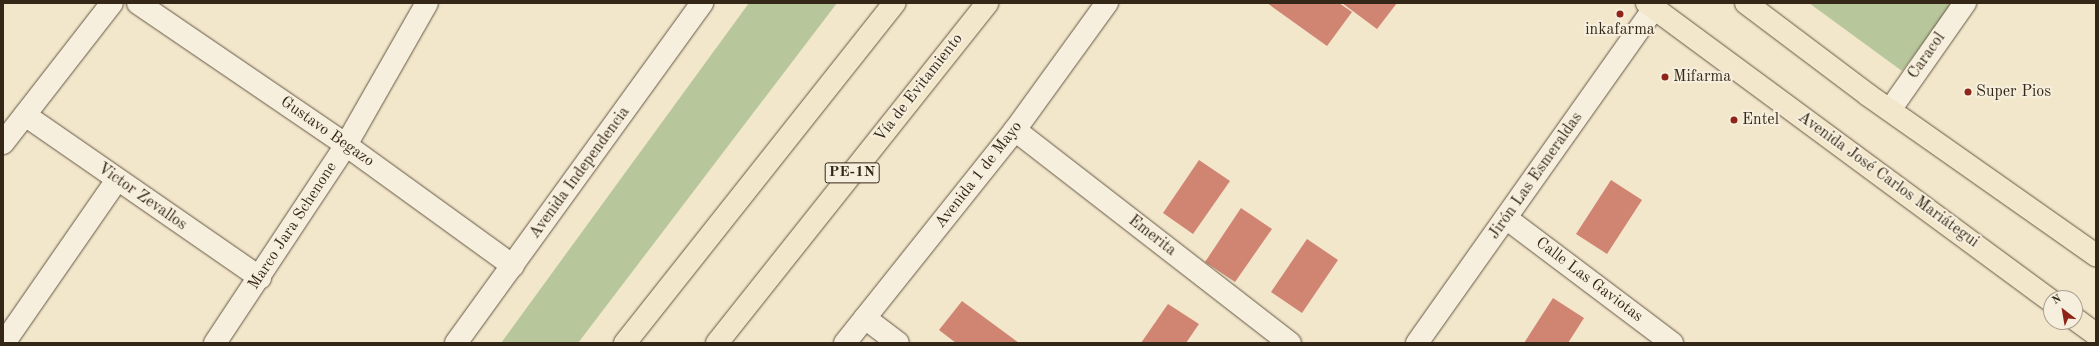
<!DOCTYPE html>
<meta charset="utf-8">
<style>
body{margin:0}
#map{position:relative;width:2099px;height:346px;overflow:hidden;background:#f2e6cb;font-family:"Old Standard TT",serif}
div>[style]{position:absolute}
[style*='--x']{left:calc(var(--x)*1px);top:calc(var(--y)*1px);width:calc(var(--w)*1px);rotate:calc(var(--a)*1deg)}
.green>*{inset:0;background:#b7c69b}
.building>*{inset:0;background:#d08573}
.roads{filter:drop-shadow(0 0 1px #645744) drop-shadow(0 0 1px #645744)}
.minor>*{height:22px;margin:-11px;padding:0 11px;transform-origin:11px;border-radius:11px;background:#f7efdd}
.secondary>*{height:22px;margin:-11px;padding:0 11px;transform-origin:11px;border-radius:11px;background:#f7efdd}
.primary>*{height:22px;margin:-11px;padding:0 11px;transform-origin:11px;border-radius:11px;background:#f2e6cb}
.motorway>*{height:22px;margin:-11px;padding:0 11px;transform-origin:11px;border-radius:11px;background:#f2e6cb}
.dots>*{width:11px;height:11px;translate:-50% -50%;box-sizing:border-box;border:2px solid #f7efdd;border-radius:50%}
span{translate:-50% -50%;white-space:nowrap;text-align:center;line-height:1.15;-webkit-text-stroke:4px #f7efdd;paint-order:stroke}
.shield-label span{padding:1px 3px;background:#f7efdd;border:1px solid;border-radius:3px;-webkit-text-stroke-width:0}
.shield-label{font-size:15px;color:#352717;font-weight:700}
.poi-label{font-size:16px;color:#352717}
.left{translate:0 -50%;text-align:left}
.street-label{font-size:16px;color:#352717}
.frame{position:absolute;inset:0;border:4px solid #352717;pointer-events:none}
.north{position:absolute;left:2043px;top:290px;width:40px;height:40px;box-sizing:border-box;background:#f7efdd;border:1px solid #a99f8e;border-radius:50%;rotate:329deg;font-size:11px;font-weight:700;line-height:16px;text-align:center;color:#352717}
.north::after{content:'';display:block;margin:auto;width:14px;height:18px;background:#8f2418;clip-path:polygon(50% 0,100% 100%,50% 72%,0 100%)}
</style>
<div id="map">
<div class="green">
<div style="clip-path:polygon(749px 3px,837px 3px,578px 343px,501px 343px)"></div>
<div style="clip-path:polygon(1809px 3px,1953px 3px,1902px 71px)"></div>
</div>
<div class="building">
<div style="clip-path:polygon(1267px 3px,1339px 3px,1352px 12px,1327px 46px)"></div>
<div style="clip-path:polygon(1342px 3px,1397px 3px,1377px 29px)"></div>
<div style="clip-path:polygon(1199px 160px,1230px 181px,1193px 234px,1163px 213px)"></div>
<div style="clip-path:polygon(1611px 180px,1642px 200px,1607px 254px,1576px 234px)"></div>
<div style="clip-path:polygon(1241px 208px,1272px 229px,1235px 282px,1205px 262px)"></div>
<div style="clip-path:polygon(1307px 239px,1338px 260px,1302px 313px,1271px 292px)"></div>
<div style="clip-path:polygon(1553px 298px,1584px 318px,1568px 343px,1524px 343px)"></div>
<div style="clip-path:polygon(962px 301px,1019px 343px,956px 343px,939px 330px)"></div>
<div style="clip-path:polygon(1168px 304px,1199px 324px,1186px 343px,1141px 343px)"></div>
</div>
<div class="roads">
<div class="minor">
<div style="--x:138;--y:3;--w:252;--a:34.3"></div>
<div style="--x:346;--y:145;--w:206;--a:35.9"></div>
<div style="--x:1890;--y:110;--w:131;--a:-55"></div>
<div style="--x:25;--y:115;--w:286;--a:34.7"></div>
<div style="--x:1015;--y:130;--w:348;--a:37.8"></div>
<div style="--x:3;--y:143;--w:177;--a:-52.1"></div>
<div style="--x:1506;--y:218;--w:208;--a:37"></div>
<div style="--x:865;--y:318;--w:41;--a:37.1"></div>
<div style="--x:4;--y:343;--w:198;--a:-55.3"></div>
<div style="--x:215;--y:343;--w:237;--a:-56.5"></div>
<div style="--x:346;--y:145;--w:163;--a:-60.3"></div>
<div style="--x:1417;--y:343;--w:410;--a:-54.7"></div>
</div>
<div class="secondary">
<div style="--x:456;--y:343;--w:420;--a:-54.1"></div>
<div style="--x:845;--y:343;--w:273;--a:-51.4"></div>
<div style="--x:1015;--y:130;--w:157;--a:-54.1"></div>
</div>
<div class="primary">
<div style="--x:1647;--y:3;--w:502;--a:36.41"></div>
<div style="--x:1746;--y:3;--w:153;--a:37"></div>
<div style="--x:1868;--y:95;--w:279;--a:35.1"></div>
<div style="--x:2075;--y:319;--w:26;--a:36"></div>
</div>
<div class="motorway">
<div style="--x:625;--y:343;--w:434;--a:-51.6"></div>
<div style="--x:717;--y:343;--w:434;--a:-51.5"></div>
</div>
</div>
<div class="dots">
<div style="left:1620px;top:14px;background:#8f2418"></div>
<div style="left:1665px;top:77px;background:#8f2418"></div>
<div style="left:1968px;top:92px;background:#8f2418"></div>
<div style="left:1734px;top:120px;background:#8f2418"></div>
</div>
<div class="shield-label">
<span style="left:852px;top:173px">PE-1N</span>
</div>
<div class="poi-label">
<span style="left:1620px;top:30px">inkafarma</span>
<span class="left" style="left:1673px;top:77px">Mifarma</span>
<span class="left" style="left:1976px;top:92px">Super Pios</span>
<span class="left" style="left:1742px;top:120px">Entel</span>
</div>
<div class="street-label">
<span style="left:1927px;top:56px;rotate:-55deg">Caracol</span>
<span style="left:919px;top:88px;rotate:-52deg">Vía de Evitamiento</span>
<span style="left:327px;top:132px;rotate:35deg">Gustavo Begazo</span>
<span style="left:580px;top:173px;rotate:-54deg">Avenida Independencia</span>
<span style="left:979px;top:175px;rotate:-52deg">Avenida 1 de Mayo</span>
<span style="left:1536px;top:176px;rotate:-55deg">Jirón Las Esmeraldas</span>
<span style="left:1888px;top:180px;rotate:36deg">Avenida José Carlos Mariátegui</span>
<span style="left:142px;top:197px;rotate:35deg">Victor Zevallos</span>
<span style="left:293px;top:226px;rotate:-57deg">Marco Jara Schenone</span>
<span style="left:1152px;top:236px;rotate:38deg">Emerita</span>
<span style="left:1589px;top:280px;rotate:37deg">Calle Las Gaviotas</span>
</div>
<div class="frame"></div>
<div class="north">N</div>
</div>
